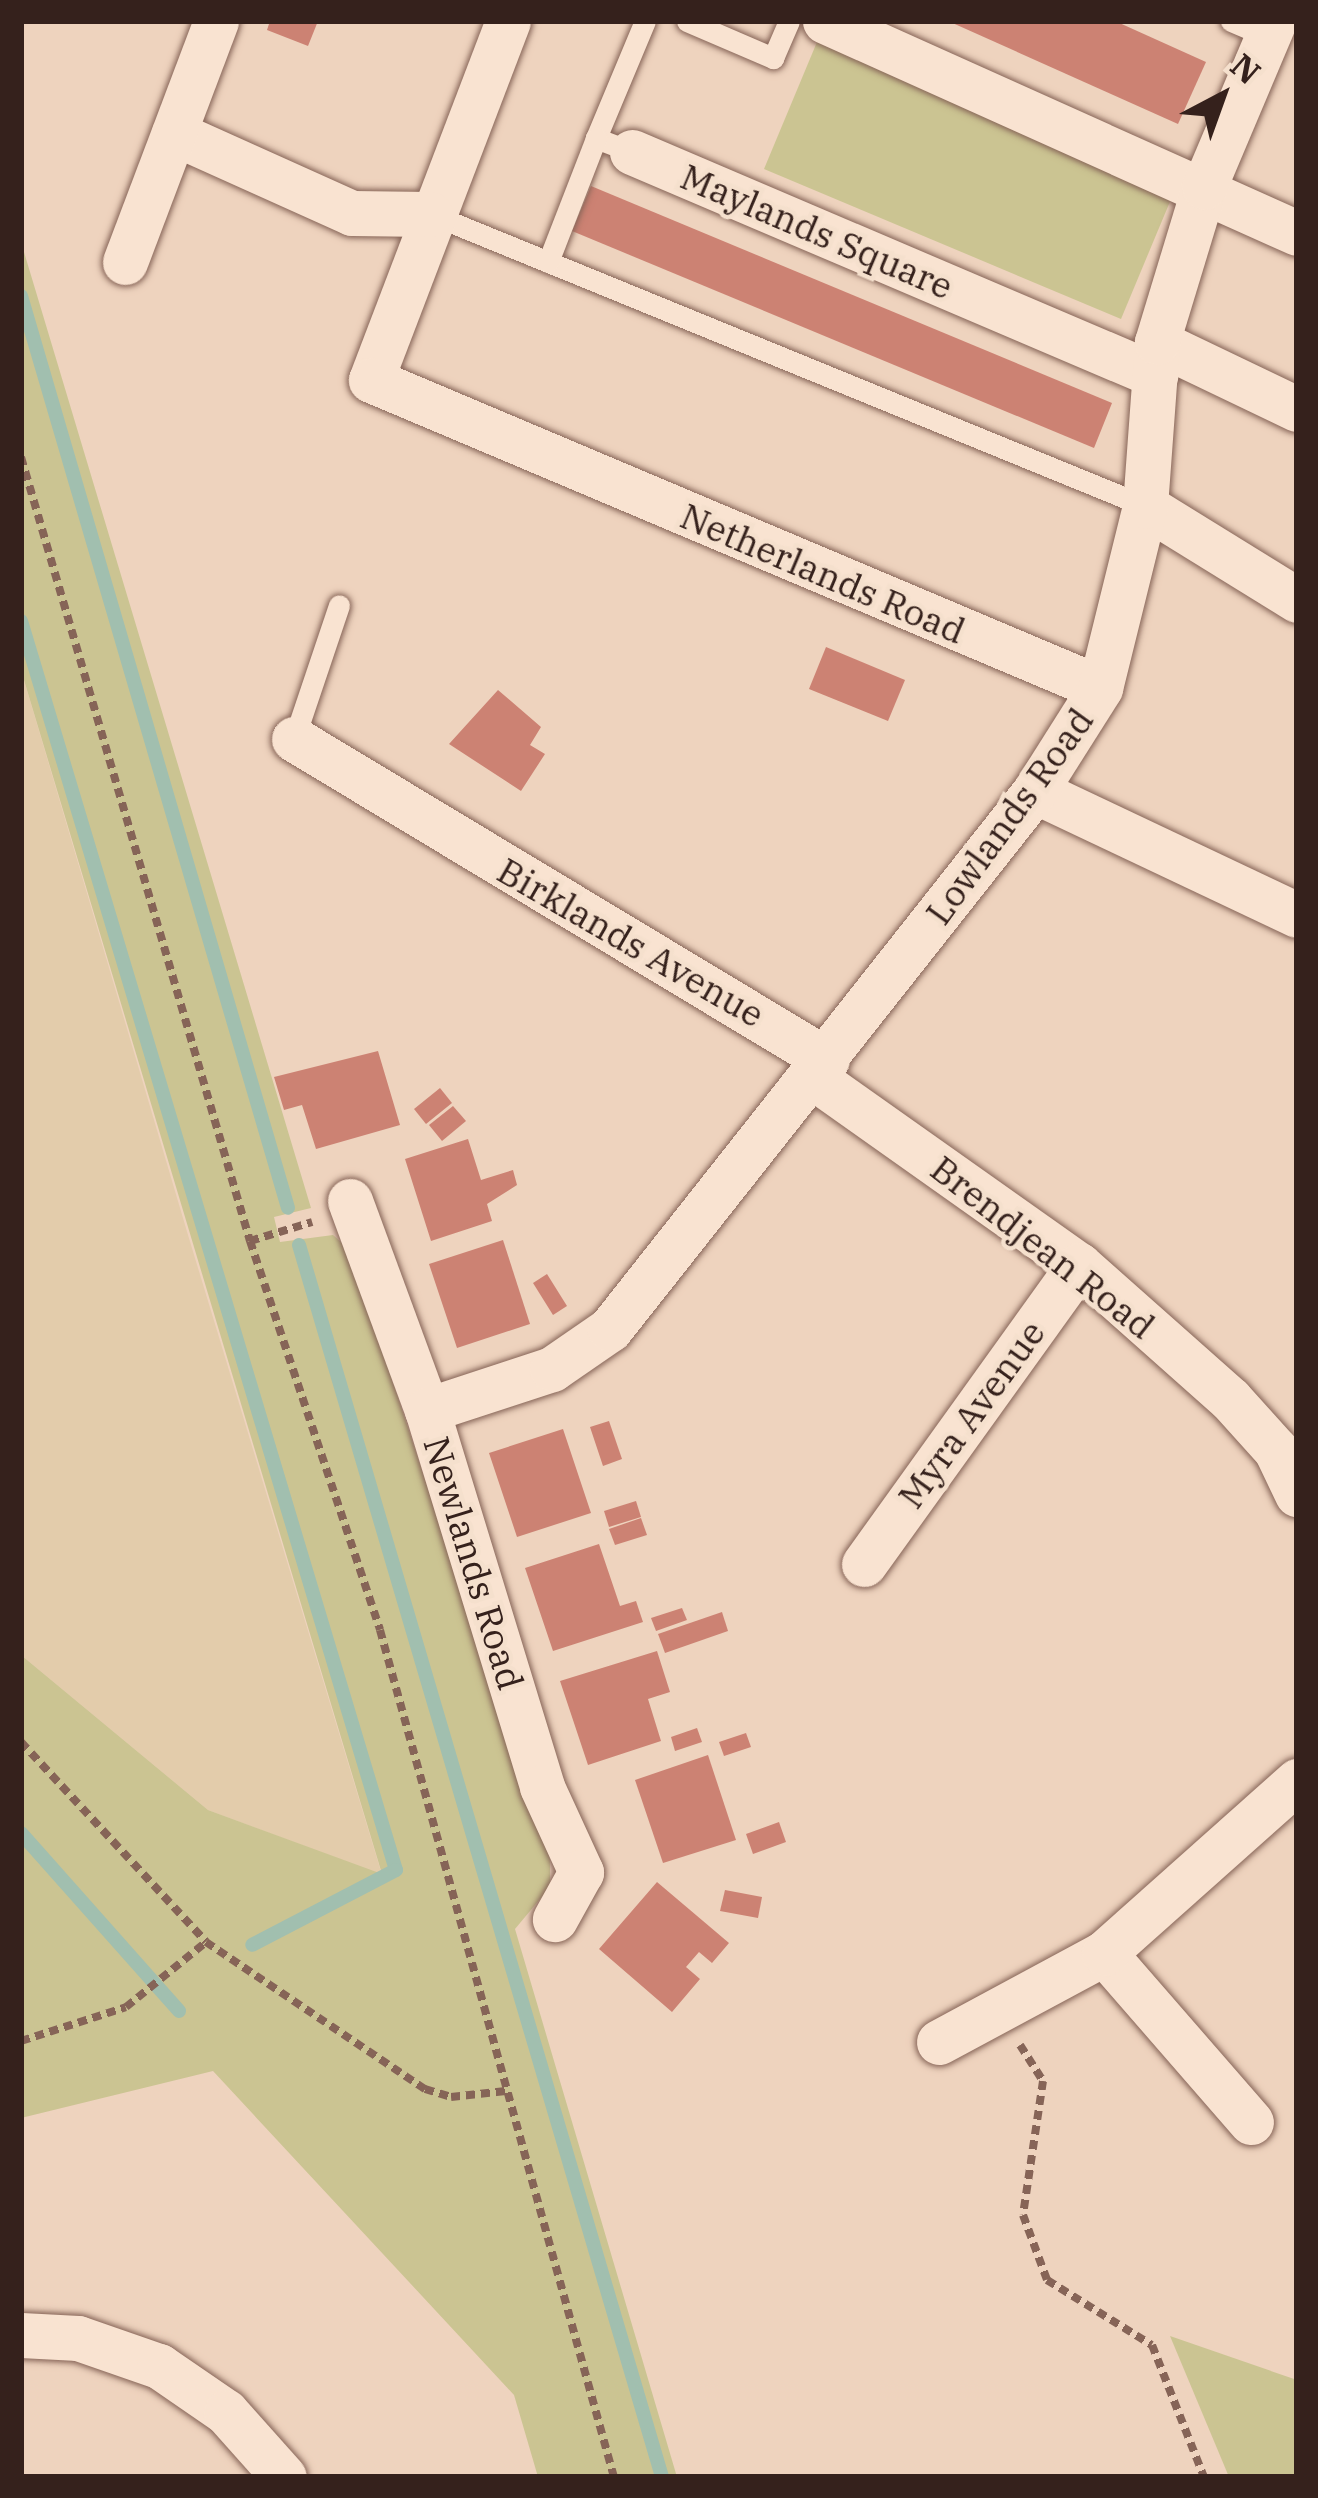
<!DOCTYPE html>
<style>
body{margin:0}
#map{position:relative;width:1318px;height:2498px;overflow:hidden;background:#eed3be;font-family:"IBM Plex Serif",serif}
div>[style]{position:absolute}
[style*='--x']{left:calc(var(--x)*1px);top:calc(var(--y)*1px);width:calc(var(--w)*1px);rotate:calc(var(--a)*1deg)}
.farmland>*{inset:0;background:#e3ccab}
.green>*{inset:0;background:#cbc492}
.stream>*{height:14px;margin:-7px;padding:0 7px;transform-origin:7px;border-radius:7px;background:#a1bfaf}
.building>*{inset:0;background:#cc8273}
.path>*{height:8px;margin-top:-4px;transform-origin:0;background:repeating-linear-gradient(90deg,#866457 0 9px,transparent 0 15px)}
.roads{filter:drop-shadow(0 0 3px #866457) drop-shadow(0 0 3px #866457)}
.lane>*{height:21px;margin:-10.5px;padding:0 10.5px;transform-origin:10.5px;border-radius:10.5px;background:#f9e3d1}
.street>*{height:45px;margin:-22.5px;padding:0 22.5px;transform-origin:22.5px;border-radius:22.5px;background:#f9e3d1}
span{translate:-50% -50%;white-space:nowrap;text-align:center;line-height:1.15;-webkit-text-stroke:9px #f5e0cd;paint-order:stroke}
.street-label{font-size:36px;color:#35211c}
.frame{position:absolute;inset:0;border:24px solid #35211c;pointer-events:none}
.north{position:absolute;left:1162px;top:36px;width:120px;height:120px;-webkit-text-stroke:9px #f5e0cd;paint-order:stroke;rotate:41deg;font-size:33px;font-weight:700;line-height:48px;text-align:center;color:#35211c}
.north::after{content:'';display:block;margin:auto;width:42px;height:54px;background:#35211c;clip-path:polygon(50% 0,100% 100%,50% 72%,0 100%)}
</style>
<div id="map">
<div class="farmland">
<div style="clip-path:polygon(21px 670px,188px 1235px,382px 1875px,208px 1810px,21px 1655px)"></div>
</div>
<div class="green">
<div style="clip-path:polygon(817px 42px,1174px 192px,1121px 319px,764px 169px)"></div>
<div style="clip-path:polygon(21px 242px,311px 1208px,274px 1217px,280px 1242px,333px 1235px,349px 1249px,550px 1859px,550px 1887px,515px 1929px,677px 2477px,538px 2477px,514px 2395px,213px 2071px,21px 2118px,21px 1655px,208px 1810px,382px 1874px,21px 670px)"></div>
<div style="clip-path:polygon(1170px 2336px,1297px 2380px,1297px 2477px,1229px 2477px)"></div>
</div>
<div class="stream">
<div style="--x:21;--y:296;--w:950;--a:73.68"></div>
<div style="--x:21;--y:621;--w:1304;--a:73.29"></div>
<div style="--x:396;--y:1870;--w:162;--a:152.5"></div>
<div style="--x:299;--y:1245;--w:1284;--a:73.58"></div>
<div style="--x:21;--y:1833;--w:238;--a:48.4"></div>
</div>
<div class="building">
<div style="clip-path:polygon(270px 21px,318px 21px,308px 46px,267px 30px)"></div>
<div style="clip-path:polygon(948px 21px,1115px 21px,1206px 62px,1178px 124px)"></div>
<div style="clip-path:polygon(591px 186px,1112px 403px,1094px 448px,572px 231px)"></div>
<div style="clip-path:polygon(826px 647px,905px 680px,888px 721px,809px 689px)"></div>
<div style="clip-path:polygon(498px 690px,541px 727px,530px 745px,545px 754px,521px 791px,449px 744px)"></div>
<div style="clip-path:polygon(378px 1051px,400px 1125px,316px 1149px,302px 1105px,284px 1110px,274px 1077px)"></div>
<div style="clip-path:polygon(440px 1088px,452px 1103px,426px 1124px,414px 1109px)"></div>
<div style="clip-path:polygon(453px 1106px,466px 1121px,442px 1141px,429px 1125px)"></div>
<div style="clip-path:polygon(468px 1139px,481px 1180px,513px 1170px,517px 1185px,487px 1204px,492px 1221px,431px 1241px,405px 1159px)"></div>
<div style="clip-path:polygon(503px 1240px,530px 1324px,457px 1348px,429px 1264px)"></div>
<div style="clip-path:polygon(547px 1274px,567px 1306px,553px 1315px,533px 1283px)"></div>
<div style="clip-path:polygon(609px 1421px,622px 1459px,603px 1466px,590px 1427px)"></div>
<div style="clip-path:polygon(563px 1429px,591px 1513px,517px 1537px,489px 1453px)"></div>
<div style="clip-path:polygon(636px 1501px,641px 1517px,609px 1527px,604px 1511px)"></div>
<div style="clip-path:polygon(641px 1518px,647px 1535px,615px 1545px,609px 1529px)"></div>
<div style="clip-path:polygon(599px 1544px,620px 1606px,636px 1601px,643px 1622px,553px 1651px,525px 1568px)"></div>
<div style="clip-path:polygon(682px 1608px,687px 1620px,656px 1631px,651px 1618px)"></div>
<div style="clip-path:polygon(722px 1612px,728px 1631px,665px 1653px,658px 1634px)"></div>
<div style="clip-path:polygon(657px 1651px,670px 1692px,648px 1699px,661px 1741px,588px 1765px,560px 1681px)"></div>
<div style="clip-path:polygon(697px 1728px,702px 1742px,675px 1751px,671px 1737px)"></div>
<div style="clip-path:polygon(746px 1733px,751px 1747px,724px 1756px,719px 1742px)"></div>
<div style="clip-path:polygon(708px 1755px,736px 1840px,663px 1863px,635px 1780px)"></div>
<div style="clip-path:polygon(779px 1822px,786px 1842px,753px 1854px,746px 1834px)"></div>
<div style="clip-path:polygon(657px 1882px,729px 1943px,712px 1963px,699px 1952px,686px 1967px,700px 1979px,672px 2012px,599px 1949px)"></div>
<div style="clip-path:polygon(725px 1890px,762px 1897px,758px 1918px,720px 1911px)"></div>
</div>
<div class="path">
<div style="--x:21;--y:457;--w:817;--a:73.72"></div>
<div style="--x:250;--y:1241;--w:410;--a:71.5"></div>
<div style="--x:380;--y:1630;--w:879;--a:74.56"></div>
<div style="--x:250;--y:1241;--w:65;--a:-17"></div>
<div style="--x:21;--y:1742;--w:272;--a:47.2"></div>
<div style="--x:206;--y:1942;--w:264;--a:33.9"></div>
<div style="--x:425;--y:2089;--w:27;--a:17"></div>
<div style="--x:451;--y:2097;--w:55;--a:-6.2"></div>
<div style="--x:21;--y:2041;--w:110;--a:-17.9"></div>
<div style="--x:126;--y:2007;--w:103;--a:-39.1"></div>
<div style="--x:1020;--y:2045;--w:43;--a:57.4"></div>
<div style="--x:1043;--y:2081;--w:135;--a:98.5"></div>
<div style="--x:1023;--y:2215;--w:69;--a:69.7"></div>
<div style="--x:1047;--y:2280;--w:123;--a:31.8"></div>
<div style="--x:1152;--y:2345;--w:142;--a:68.5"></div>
</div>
<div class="roads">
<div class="lane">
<div style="--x:687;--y:21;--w:94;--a:23.3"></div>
<div style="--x:773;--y:58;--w:40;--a:-66.6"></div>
<div style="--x:1231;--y:21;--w:39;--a:23"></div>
<div style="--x:632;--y:152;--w:39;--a:-159"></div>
<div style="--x:596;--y:138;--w:127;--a:-67.3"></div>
<div style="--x:431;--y:214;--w:771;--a:22.24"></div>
<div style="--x:548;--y:262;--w:133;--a:-68.8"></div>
<div style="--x:294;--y:739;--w:141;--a:-71.4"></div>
</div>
<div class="street">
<div style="--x:508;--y:21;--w:384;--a:110.9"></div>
<div style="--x:371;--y:380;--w:791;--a:22.9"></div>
<div style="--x:825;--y:21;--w:517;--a:24.19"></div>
<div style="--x:174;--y:133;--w:195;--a:24.2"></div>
<div style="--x:352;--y:213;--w:78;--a:0.7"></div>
<div style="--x:632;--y:152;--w:569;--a:23.09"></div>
<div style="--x:125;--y:262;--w:258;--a:-69.3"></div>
<div style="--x:1157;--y:342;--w:155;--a:25.6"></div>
<div style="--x:1145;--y:506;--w:179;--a:31.7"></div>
<div style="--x:294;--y:739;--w:622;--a:31.06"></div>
<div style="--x:1035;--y:791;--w:290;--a:25.3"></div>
<div style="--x:813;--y:1077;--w:326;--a:35.3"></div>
<div style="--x:1079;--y:1265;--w:202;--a:41.6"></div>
<div style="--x:1230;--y:1399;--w:69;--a:48"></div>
<div style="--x:1276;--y:1450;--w:49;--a:64.5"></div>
<div style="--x:350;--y:1201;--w:223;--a:69.8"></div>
<div style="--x:427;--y:1410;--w:394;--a:73"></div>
<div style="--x:542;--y:1787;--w:94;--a:65.4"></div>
<div style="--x:581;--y:1872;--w:54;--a:119"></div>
<div style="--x:427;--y:1410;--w:132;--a:-18.2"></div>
<div style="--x:552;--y:1369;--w:70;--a:-34.6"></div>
<div style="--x:610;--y:1329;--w:686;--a:-51.69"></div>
<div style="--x:1035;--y:791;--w:122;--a:-57.7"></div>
<div style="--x:1100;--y:688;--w:187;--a:-76.1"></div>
<div style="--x:1145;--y:506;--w:164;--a:-85.8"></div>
<div style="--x:1157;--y:342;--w:162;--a:-73.1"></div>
<div style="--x:1204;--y:187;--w:180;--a:-67.1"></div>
<div style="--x:864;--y:1564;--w:368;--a:-54.3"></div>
<div style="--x:1104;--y:1953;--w:224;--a:49"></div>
<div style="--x:939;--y:2042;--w:187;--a:-28.3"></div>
<div style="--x:1104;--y:1953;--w:259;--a:-41.7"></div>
<div style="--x:21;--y:2335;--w:57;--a:3"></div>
<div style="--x:78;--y:2338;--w:86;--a:19.1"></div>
<div style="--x:159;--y:2366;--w:81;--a:34.5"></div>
<div style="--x:226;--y:2412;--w:87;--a:48.3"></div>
</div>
</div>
<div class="street-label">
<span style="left:817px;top:231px;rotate:23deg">Maylands Square</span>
<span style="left:823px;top:573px;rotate:23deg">Netherlands Road</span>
<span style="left:1009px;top:816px;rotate:-54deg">Lowlands Road</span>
<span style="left:631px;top:942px;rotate:30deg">Birklands Avenue</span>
<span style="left:1043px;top:1247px;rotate:38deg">Brendjean Road</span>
<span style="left:971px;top:1414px;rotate:-54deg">Myra Avenue</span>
<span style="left:474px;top:1563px;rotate:73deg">Newlands Road</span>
</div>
<div class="frame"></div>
<div class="north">N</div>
</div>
